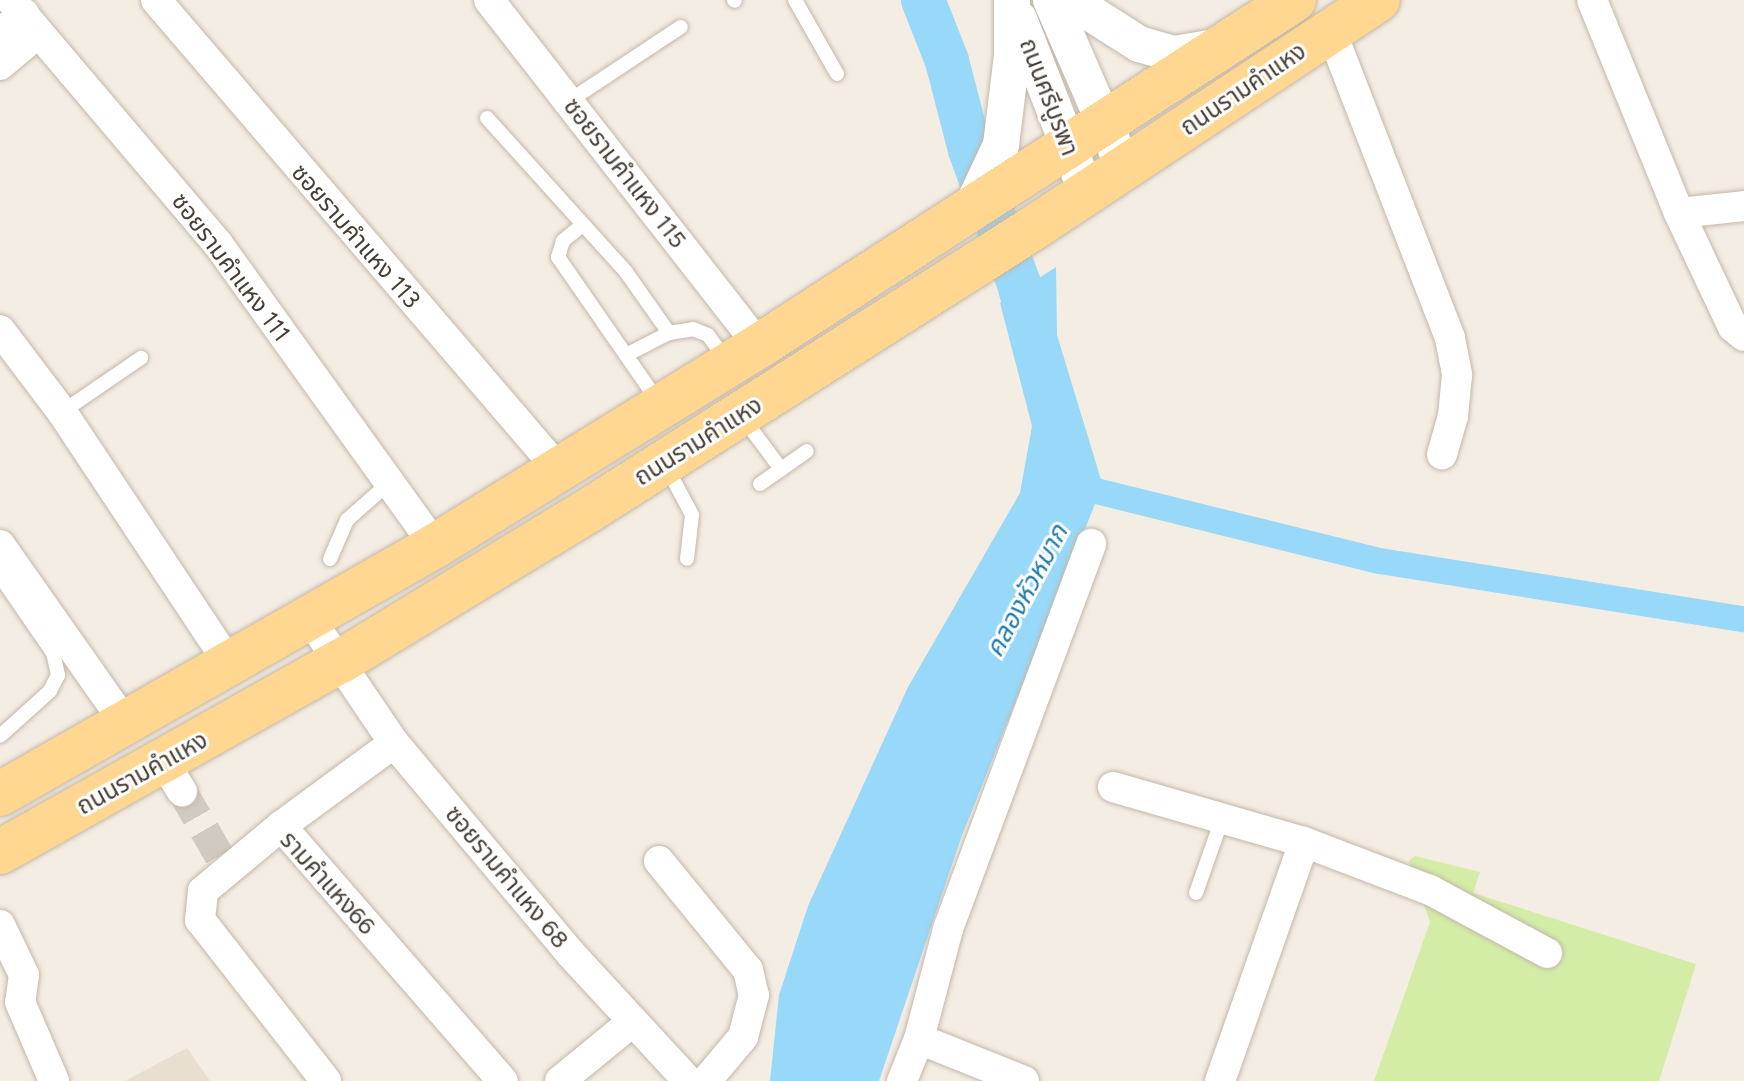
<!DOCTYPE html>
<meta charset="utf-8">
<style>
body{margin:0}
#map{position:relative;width:1744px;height:1081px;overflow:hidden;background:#f4ede3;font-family:Figtree,"Noto Sans Thai",sans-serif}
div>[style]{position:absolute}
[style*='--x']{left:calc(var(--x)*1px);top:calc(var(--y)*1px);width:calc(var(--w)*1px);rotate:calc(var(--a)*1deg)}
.residential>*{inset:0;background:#e8dfd0}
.green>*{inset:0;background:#d3eda7}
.water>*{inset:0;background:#98d8f8}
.canal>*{height:26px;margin:-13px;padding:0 13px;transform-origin:13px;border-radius:13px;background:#98d8f8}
.river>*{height:44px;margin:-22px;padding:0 22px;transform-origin:22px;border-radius:22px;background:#98d8f8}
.minor-tunnel>*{height:30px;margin-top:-15px;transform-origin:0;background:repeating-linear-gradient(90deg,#d1cac0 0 30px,transparent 0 45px)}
.roads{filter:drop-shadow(0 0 2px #c3b7a8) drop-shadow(0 0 2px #c3b7a8)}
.service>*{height:14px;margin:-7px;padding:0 7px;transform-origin:7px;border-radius:7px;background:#fff}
.minor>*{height:30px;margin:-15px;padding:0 15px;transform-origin:15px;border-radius:15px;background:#fff}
.tertiary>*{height:36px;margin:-18px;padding:0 18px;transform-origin:18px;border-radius:18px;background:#fff}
.primary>*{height:44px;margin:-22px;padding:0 22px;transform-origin:22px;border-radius:22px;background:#ffd791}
span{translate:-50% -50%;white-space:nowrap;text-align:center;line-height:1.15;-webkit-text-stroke:6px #fff;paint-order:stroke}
.street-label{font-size:24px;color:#463d33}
.water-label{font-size:26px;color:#1e7bac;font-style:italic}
</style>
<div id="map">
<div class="residential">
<div style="clip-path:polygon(187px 1048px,210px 1081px,125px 1081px)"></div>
</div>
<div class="green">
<div style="clip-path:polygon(1415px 856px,1480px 872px,1473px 893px,1696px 964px,1659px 1081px,1374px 1081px,1430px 922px,1409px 861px)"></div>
</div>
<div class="water">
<div style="clip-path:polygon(1056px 267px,1057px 335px,1102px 483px,1093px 509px,961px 838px,879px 1081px,770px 1081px,779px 995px,808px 906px,908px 687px,1020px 493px,1032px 426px,1000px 303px)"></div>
</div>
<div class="canal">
<div style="--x:1068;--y:484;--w:321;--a:13.9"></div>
<div style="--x:1380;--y:561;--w:369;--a:9.1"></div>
</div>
<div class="river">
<div style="--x:923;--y:0;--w:66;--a:68.5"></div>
<div style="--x:947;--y:61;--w:92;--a:75.5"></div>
<div style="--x:970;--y:150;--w:143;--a:69.9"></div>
<div style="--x:1019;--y:284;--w:65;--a:74.9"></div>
</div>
<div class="minor-tunnel">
<div style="--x:182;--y:791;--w:84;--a:60.1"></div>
</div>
<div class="roads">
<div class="service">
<div style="--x:734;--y:0;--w:1;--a:45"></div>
<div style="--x:795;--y:0;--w:85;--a:60.4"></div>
<div style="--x:569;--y:101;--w:134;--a:-33.5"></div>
<div style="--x:487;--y:118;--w:207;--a:47.9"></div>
<div style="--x:626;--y:272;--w:75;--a:54.8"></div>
<div style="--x:580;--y:227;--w:22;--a:141"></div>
<div style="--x:563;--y:241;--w:17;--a:107"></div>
<div style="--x:558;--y:257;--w:178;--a:55.3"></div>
<div style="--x:626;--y:355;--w:48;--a:-27.1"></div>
<div style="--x:669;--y:333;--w:24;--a:-9"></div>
<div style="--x:693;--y:329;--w:16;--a:22"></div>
<div style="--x:708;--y:335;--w:31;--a:54"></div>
<div style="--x:62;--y:412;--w:96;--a:-34.4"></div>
<div style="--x:743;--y:418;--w:64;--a:53.3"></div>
<div style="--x:666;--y:466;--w:55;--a:62"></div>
<div style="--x:692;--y:515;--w:44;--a:96.5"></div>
<div style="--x:760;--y:484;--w:57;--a:-35.1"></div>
<div style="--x:330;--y:559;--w:43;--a:-66.4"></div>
<div style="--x:347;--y:520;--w:57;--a:-41.5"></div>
<div style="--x:0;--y:576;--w:93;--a:55.5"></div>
<div style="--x:53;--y:653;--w:23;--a:77"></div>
<div style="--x:58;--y:675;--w:18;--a:117"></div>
<div style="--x:50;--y:691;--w:67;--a:138"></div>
<div style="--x:1196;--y:893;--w:78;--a:-70.6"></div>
</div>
<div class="minor">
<div style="--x:11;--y:0;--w:320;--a:49.7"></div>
<div style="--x:218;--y:244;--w:372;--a:54.3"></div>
<div style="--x:156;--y:0;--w:619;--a:49.39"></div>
<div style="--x:489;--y:0;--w:439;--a:52"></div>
<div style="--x:1592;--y:0;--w:230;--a:67.8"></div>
<div style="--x:1679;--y:213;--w:126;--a:64.7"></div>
<div style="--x:1733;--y:327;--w:14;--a:39"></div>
<div style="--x:1331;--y:31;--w:329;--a:68.8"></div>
<div style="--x:1450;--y:338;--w:38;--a:79"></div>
<div style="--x:1457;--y:375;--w:41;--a:95.6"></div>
<div style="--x:1453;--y:416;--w:40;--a:106"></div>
<div style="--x:0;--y:33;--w:31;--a:-38"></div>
<div style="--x:0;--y:65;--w:38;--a:-40"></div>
<div style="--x:1679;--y:213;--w:65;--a:-6.1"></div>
<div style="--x:0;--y:330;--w:103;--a:52.9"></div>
<div style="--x:62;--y:412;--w:304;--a:56.4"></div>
<div style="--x:0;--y:545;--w:219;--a:54.9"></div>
<div style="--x:310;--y:619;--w:150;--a:55.9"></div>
<div style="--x:394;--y:743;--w:275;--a:50"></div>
<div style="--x:571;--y:954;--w:173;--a:47.3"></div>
<div style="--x:163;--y:761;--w:36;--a:58"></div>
<div style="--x:1113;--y:787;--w:199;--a:16.1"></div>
<div style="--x:281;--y:826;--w:140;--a:-36.3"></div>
<div style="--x:659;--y:861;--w:141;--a:50.8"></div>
<div style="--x:748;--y:970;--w:26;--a:77"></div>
<div style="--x:754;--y:995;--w:43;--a:104.7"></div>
<div style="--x:743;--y:1037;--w:57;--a:130.1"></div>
<div style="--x:0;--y:925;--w:55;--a:64.4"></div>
<div style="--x:24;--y:975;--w:27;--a:98"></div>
<div style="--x:20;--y:1002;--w:86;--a:66.7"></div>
<div style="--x:919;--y:1039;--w:113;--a:21.8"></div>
<div style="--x:326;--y:1081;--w:204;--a:-128"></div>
<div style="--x:200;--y:920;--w:29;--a:-84"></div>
<div style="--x:203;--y:891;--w:102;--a:-39.8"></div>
<div style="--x:281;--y:826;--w:338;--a:49"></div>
<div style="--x:560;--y:1081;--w:93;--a:-39.3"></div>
<div style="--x:902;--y:1081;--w:45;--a:-68"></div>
<div style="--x:919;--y:1039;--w:114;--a:-75.2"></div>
<div style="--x:948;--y:929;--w:411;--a:-69.6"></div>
<div style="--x:1220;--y:1081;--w:253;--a:-70.6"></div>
<div style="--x:1304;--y:842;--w:135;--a:20.9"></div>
<div style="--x:1430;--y:890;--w:133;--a:28.3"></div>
</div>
<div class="tertiary">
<div style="--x:1051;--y:0;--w:183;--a:66.5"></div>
<div style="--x:1070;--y:0;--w:82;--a:32.5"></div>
<div style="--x:1139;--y:44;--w:37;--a:16"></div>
<div style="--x:1175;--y:54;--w:47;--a:-9.9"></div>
<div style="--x:1019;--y:19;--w:187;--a:68.7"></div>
<div style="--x:970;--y:211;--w:73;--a:-64.8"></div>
<div style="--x:1001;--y:145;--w:90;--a:-83"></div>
<div style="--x:1012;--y:56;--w:56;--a:-90"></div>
</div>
<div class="primary">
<div style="--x:0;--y:794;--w:501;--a:-29.69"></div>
<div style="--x:435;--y:546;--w:381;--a:-31.7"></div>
<div style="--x:759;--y:346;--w:637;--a:-32.89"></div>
<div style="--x:0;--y:852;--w:391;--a:-29.3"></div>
<div style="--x:341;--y:661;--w:293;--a:-31.3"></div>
<div style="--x:591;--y:509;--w:526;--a:-32.42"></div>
<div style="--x:1035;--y:227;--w:411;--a:-33.5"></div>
</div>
</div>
<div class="street-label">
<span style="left:1243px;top:89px;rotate:-34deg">ถนนรามคำแหง</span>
<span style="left:1049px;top:97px;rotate:69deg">ถนนศรีบูรพา</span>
<span style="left:625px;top:173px;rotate:52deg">ซอยรามคำแหง 115</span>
<span style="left:356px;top:236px;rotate:49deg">ซอยรามคำแหง 113</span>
<span style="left:231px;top:267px;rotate:53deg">ซอยรามคำแหง 111</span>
<span style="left:698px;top:441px;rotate:-32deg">ถนนรามคำแหง</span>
<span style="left:142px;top:773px;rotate:-29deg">ถนนรามคำแหง</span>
<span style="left:507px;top:877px;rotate:50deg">ซอยรามคำแหง 68</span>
<span style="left:328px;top:883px;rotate:48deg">รามคำแหง66</span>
</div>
<div class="water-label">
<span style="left:1027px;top:591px;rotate:-62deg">คลองหัวหมาก</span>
</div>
</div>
